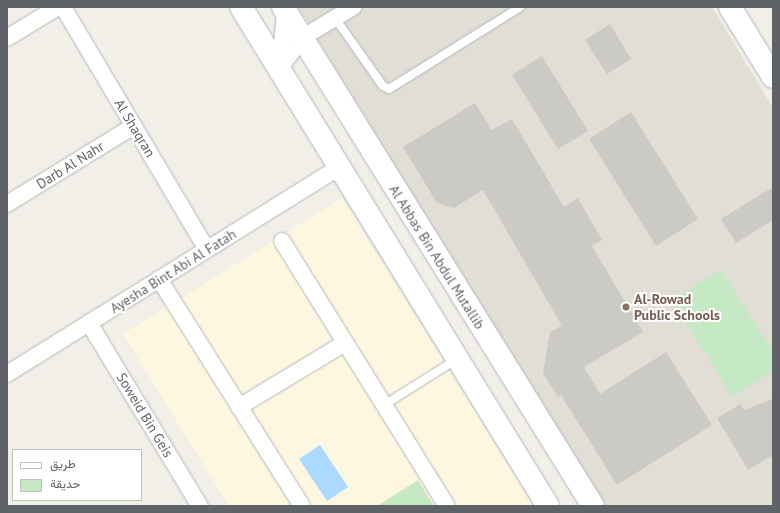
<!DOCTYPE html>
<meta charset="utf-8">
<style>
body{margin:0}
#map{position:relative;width:780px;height:513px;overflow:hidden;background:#f1efe8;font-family:"PT Sans",Vazirmatn,sans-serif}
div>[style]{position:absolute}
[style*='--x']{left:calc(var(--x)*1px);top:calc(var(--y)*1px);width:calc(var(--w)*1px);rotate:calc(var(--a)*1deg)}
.commercial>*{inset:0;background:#fef7e0}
.education>*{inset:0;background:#e1ded6}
.green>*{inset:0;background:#c5e8c5}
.water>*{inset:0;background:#aadaff}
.building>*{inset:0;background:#cccac5}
.roads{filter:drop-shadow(0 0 1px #b5b8bc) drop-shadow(0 0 1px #b5b8bc)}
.lane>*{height:8px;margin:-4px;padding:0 4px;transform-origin:4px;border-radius:4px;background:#fff}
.street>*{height:16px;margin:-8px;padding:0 8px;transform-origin:8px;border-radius:8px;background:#fff}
.secondary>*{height:22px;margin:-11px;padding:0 11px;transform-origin:11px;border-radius:11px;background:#fff}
.dots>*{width:11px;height:11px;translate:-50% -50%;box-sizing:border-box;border:2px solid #fff;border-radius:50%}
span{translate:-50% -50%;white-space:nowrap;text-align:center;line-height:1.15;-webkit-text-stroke:4px #fff;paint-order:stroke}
.street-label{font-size:14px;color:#5f6368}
.education-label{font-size:14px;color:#785e54;font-weight:700}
.left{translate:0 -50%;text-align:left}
.frame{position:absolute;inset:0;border:8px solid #5f6368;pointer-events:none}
.legend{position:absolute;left:12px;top:449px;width:130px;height:52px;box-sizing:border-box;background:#fff;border:1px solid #bfc1c3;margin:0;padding:5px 7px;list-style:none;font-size:12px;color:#5f6368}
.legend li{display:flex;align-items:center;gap:8px;height:20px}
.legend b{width:20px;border:1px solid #bfc1c3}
</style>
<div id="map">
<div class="commercial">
<div style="clip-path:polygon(342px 198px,533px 506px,229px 506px,123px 334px)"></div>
</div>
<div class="education">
<div style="clip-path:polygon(298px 7px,712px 7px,773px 108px,773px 506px,600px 506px)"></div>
</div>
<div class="green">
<div style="clip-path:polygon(721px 269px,773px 352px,773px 371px,732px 397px,672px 300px)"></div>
<div style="clip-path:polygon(418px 480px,434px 506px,377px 506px)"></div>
</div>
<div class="water">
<div style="clip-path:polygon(320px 445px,348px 487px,327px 501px,299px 459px)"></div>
</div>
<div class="building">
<div style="clip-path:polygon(610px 24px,631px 59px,607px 74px,585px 40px)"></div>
<div style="clip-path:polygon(542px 56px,588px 131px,558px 149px,512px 75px)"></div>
<div style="clip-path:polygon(475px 103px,492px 130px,512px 119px,564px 207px,578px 198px,602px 240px,592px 246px,643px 332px,584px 367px,600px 394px,666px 352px,712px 425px,617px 485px,561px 395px,558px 397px,543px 373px,550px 332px,562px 326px,483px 190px,454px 208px,437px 203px,403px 147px)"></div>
<div style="clip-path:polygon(631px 112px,698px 219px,656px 246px,589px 139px)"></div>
<div style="clip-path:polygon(773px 187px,773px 220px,736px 243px,721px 219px)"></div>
<div style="clip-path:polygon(773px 399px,773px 455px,748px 470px,717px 418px,741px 404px,744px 410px)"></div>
</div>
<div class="roads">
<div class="lane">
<div style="--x:335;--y:18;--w:83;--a:54.8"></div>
<div style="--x:383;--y:86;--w:7;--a:27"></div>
<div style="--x:389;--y:89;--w:155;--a:-32"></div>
<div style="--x:384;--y:405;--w:86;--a:-32.2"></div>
</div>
<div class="street">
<div style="--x:63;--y:7;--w:282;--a:59.3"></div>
<div style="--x:7;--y:38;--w:60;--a:-31.3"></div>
<div style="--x:279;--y:69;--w:39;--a:-53"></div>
<div style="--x:302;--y:38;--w:60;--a:-31.3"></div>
<div style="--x:279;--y:69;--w:62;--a:-83.6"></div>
<div style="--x:7;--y:204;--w:149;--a:-31.6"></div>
<div style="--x:282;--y:241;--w:312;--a:58.1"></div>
<div style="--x:159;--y:279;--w:268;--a:57.8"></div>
<div style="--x:89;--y:323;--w:214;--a:58.8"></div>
<div style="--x:7;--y:374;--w:391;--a:-31.9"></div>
<div style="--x:239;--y:407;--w:124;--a:-31.1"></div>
</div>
<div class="secondary">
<div style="--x:241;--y:7;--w:586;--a:58.4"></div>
<div style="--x:283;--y:7;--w:587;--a:58.15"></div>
<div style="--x:730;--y:7;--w:82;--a:58.4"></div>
</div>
</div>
<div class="dots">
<div style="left:626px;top:307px;background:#8d6e63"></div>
</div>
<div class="street-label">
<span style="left:135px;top:128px;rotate:59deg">Al Shaqran</span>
<span style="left:70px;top:165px;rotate:-32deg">Darb Al Nahr</span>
<span style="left:437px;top:257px;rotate:58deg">Al Abbas Bin Abdul Mutallib</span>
<span style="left:173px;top:271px;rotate:-32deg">Ayesha Bint Abi Al Fatah</span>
<span style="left:145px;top:415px;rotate:59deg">Soweid Bin Geis</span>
</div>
<div class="education-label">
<span class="left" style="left:634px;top:307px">Al-Rowad<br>Public Schools</span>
</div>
<div class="frame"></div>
<ul class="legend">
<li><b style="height:5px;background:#fff"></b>طريق</li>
<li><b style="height:11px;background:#c5e8c5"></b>حديقة</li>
</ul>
</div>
